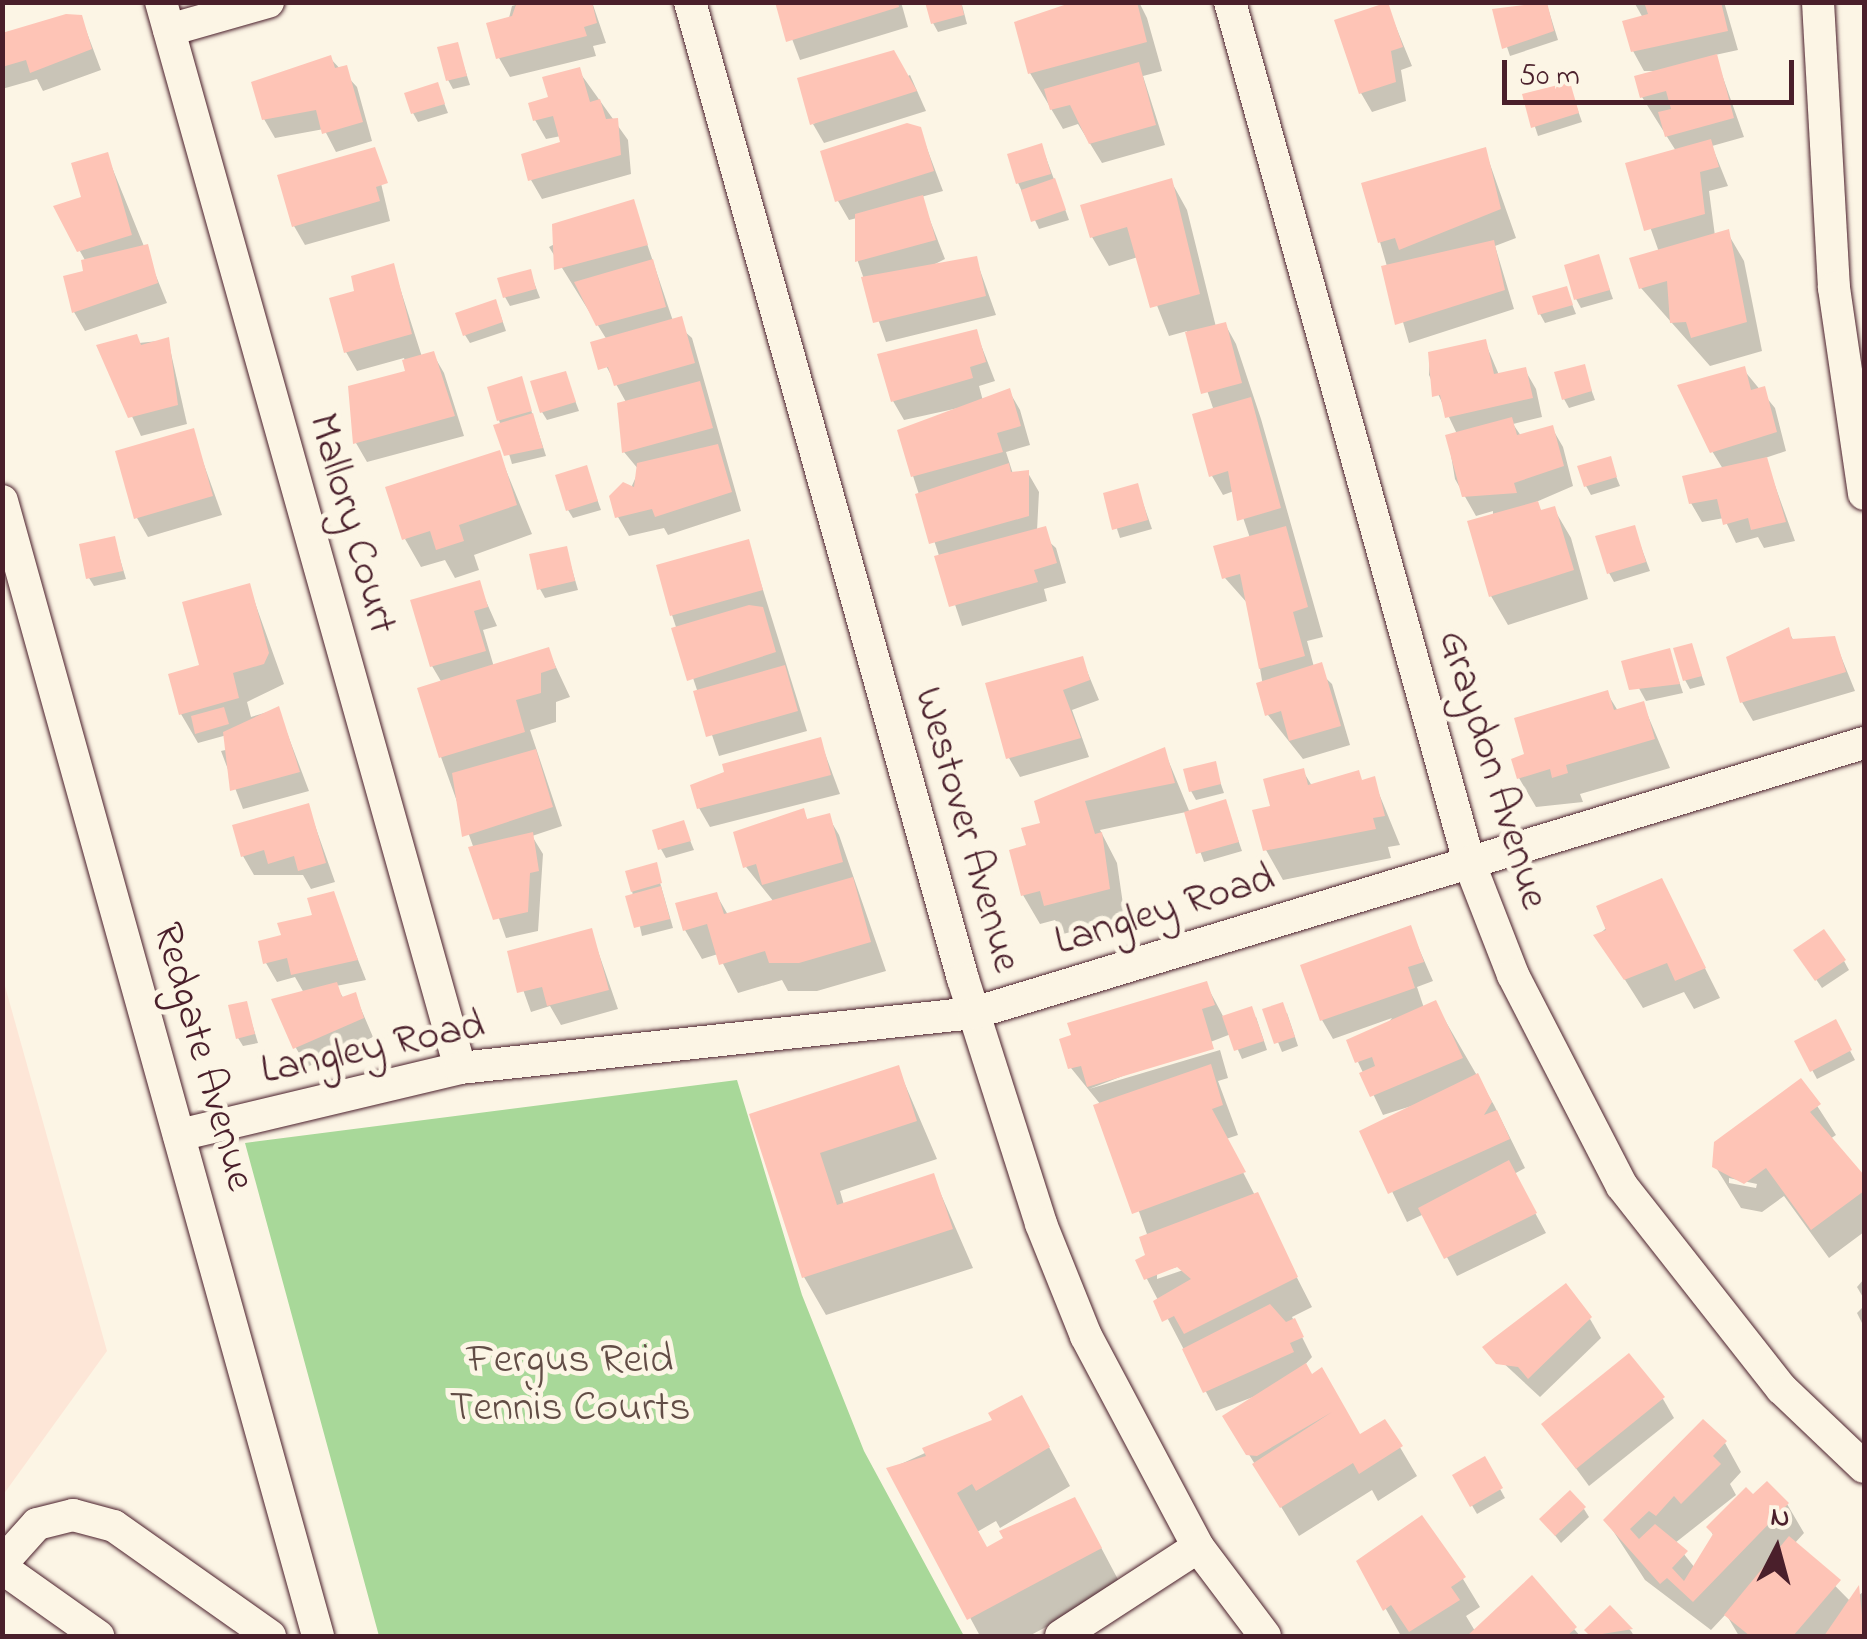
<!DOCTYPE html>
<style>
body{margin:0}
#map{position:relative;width:1867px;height:1639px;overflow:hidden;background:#fcf5e5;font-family:"Indie Flower",sans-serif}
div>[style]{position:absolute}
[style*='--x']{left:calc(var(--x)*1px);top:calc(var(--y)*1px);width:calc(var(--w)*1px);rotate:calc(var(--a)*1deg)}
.built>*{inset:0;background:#fde6d7}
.green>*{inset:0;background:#a8d899}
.shadow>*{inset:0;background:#0003}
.building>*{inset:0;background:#fec4b6}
.roads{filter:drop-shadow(0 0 2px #4a1f2b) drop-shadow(0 0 2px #4a1f2b)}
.street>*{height:32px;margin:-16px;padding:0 16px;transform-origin:16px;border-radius:16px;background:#fcf5e5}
span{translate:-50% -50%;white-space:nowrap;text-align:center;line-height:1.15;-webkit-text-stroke:10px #fcf5e5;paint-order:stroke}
.street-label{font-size:42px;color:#4a1f2b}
.park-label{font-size:42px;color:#624d46}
.frame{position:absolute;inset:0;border:5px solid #4a1f2b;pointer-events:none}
.north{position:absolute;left:1727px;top:1499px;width:100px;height:100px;-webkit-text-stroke:8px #fcf5e5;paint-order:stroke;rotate:6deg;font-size:28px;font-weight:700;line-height:40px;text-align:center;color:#4a1f2b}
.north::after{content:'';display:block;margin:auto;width:35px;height:45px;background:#4a1f2b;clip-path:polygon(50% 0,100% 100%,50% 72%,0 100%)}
.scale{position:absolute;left:1502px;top:60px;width:292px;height:45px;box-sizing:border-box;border:5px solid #4a1f2b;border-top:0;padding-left:12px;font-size:30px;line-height:35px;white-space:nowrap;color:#4a1f2b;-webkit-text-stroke:8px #fcf5e5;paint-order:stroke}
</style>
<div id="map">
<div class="built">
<div style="clip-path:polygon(3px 979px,107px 1351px,3px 1495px,2px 1495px)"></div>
</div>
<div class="green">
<div style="clip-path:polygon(737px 1080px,802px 1295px,864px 1451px,964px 1636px,379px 1636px,245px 1143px)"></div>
</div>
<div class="shadow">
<div style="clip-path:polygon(526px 2px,592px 2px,606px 43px,593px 46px,596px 56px,510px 77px,499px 58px,512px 6px)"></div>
<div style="clip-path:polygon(778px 2px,901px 2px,908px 27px,800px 60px)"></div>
<div style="clip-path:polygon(1086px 2px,1139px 2px,1147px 18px,1162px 71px,1143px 76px,1165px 145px,1102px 163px,1078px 124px,1063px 129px,1030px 73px)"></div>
<div style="clip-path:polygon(1546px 2px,1558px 40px,1510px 56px,1495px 11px)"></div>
<div style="clip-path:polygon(1634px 2px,1724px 2px,1738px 50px,1715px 55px,1744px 137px,1712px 146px,1728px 186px,1709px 191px,1715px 236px,1727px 232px,1744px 261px,1762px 351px,1710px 366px,1641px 288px,1659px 252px,1628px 165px,1676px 151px,1642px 97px,1662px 71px,1644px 71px,1633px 51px,1643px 18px)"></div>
<div style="clip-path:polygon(962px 5px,967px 24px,938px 32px,933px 23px)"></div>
<div style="clip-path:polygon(1387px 5px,1412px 66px,1401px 70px,1406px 101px,1372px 112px,1361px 93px)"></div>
<div style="clip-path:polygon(81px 17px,101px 70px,43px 91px,37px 79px,2px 89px,2px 33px)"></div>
<div style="clip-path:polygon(457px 45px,470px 85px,453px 89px,448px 80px)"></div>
<div style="clip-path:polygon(330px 58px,357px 87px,372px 141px,336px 152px,324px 129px,275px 138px,264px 119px)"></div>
<div style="clip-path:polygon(578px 70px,628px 140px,631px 174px,542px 199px,531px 180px,563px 144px,561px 136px,546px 139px,535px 120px)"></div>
<div style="clip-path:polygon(910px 75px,926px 111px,824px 143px,813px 124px)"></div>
<div style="clip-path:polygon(437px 85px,448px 113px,418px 122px,413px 113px)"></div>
<div style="clip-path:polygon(1569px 85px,1582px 122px,1538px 136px,1525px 96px)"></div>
<div style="clip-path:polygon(920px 130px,943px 191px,921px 197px,945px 259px,929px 267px,976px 259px,996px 315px,886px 342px,858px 262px,857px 218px,849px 220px,838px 201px,823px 152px)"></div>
<div style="clip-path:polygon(373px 150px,390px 221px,305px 245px,294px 226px)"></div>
<div style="clip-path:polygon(1485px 150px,1516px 238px,1495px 246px,1514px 309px,1409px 343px,1380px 242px)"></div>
<div style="clip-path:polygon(107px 155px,167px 303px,85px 331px,74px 312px,86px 262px,56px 208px,84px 199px)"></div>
<div style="clip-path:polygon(1045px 155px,1069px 220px,1039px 229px,1018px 183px)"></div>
<div style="clip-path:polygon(1171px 181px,1187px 210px,1216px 327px,1225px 324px,1236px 344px,1261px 419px,1323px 637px,1307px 641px,1314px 667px,1332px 684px,1350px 745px,1303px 759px,1268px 715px,1249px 605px,1225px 578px,1250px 538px,1234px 491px,1223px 495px,1212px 476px,1214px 411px,1187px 331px,1169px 336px,1138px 257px,1109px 266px,1092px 237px)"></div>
<div style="clip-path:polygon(633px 202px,673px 321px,692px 338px,741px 511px,668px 535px,664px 528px,629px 536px,618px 517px,639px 470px,624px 452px,627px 404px,594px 344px,607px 340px,549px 247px)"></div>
<div style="clip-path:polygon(1598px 257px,1613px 299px,1581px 308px,1576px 299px)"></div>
<div style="clip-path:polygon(393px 266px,422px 357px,433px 354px,444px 373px,464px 436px,367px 462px,356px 443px,408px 372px,404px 358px,357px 371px,346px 352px,357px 293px)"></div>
<div style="clip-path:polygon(530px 272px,540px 298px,510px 306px,505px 297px)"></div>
<div style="clip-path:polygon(1566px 289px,1576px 314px,1545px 323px,1540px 314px)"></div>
<div style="clip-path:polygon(499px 311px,506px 331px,470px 343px,465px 335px)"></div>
<div style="clip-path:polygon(976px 332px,995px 381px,979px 386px,983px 401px,1009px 391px,1020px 410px,1030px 445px,1006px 452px,1013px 474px,1028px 473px,1039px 492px,1037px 531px,1056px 548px,1066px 583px,1044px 589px,1047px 601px,962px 626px,913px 476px,972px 405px,904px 420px,893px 401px)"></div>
<div style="clip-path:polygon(168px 340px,187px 424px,141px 436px,100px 347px)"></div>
<div style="clip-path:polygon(1485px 342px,1499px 375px,1525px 370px,1536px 389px,1542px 417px,1513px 424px,1521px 436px,1552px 428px,1563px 447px,1573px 486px,1536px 502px,1542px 512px,1554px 509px,1571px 538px,1588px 599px,1508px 625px,1491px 596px,1493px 511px,1476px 516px,1455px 479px,1448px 437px,1457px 434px,1429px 375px,1430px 354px)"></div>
<div style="clip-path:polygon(1583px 367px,1595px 400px,1569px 408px,1564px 399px)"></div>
<div style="clip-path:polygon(1743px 369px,1775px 408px,1786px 451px,1765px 458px,1795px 541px,1764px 548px,1758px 537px,1736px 543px,1724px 518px,1702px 522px,1691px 503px,1723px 469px,1712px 451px)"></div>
<div style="clip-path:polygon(565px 374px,579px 411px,547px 420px,542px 412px)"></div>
<div style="clip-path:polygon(521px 379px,546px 456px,512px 464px,499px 420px)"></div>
<div style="clip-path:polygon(192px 431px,222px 515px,148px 537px,137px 518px)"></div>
<div style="clip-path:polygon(499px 453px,532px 534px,474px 555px,479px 570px,455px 578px,445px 560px,421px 567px,405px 539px)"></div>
<div style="clip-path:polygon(1609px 459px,1620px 486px,1591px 495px,1586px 486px)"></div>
<div style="clip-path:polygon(586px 468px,601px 510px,573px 518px,568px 510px)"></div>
<div style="clip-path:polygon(1137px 486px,1152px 529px,1120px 538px,1106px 495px)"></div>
<div style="clip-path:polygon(1634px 528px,1650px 571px,1614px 582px,1609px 573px)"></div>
<div style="clip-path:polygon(114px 539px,126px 579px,94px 586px,89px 578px)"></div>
<div style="clip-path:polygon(748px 542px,807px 731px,719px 756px,672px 615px)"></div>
<div style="clip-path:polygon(566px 549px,578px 590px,545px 598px,540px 589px)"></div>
<div style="clip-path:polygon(478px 583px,497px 626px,483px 630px,494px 667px,548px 650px,570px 697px,556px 702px,556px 722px,530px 730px,562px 826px,532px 836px,543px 854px,538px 931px,506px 938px,441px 757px,442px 683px,432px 666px)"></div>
<div style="clip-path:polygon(249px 586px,284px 684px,247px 702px,251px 717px,278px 709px,309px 791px,243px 809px,221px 751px,230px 749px,227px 735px,198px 743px,181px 714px)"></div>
<div style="clip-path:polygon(1788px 631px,1794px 641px,1834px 639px,1855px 691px,1753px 721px,1742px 702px)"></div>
<div style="clip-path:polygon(1691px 646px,1705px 685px,1690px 689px,1685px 680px)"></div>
<div style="clip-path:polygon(1669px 651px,1683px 693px,1646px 701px,1625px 663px)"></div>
<div style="clip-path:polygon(1082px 659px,1099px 700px,1072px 710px,1089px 757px,1020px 777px,1009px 758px)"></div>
<div style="clip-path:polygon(1607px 693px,1618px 711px,1643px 704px,1670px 768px,1580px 794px,1583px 802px,1536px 807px,1519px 778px)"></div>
<div style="clip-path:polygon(820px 740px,840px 794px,710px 827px,699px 808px)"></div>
<div style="clip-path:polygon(1164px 750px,1190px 813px,1225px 802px,1242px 851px,1204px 862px,1186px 812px,1100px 830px,1117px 863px,1125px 918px,1063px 934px,1055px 920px,1040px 924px,1023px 895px,1029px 847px,1043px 825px)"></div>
<div style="clip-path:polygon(1214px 764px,1224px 793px,1196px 800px,1191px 791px)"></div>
<div style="clip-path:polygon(1303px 771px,1312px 786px,1373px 779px,1400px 845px,1388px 847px,1391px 858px,1283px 880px,1266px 850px)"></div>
<div style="clip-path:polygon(308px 806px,335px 882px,311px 889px,303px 875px,254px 875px,243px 856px)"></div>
<div style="clip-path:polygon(803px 811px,808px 821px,828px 816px,839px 835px,886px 971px,817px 991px,788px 991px,782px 980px,738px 993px,718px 954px,702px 959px,685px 930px,716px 894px,728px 915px,774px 902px,746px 867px)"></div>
<div style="clip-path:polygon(683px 823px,694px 850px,666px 858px,661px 849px)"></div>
<div style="clip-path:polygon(655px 865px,673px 928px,642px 936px,628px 873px)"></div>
<div style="clip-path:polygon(1661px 881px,1720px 998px,1694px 1009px,1684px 992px,1643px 1008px,1597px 936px)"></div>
<div style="clip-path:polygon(332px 894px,366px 980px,336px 986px,344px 999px,355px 995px,373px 1037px,307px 1067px,296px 1048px,304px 993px,295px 977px,277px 982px,266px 963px)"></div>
<div style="clip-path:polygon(1410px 928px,1433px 981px,1417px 987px,1424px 1008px,1435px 1003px,1494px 1105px,1525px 1168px,1514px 1174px,1546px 1233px,1457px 1276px,1424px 1214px,1407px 1222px,1363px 1132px,1421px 1103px,1383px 1115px,1358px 1062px,1392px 1018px,1333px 1039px,1322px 1020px)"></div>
<div style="clip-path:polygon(591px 931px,618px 1009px,561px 1025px,550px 1006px,531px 1012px,510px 953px)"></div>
<div style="clip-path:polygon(1802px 959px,1844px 961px,1849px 970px,1822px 988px)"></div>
<div style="clip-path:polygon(evenodd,1206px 984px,1224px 1018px,1256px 1017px,1267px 1050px,1242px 1059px,1231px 1034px,1089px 1089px,1220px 1050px,1228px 1078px,1218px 1081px,1238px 1135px,1226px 1139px,1312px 1307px,1292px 1317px,1312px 1357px,1301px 1369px,1360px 1438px,1385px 1422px,1417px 1476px,1378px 1501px,1372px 1490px,1299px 1536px,1226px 1417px,1261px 1394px,1216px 1411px,1147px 1279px,1148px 1237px,1101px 1105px,1071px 1068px,1206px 984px,1197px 1261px,1198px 1265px,1157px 1279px,1157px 1273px,1197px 1261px)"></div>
<div style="clip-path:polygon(246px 1004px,258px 1043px,243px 1046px,238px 1038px)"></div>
<div style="clip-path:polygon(1265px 1010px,1287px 1013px,1298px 1046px,1282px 1052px)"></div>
<div style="clip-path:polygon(1835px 1023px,1855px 1060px,1817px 1079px,1797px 1042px)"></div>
<div style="clip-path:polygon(898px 1068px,937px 1159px,840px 1191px,844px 1205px,933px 1176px,973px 1268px,826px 1315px,804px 1277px,752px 1116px)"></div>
<div style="clip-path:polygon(evenodd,1801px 1081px,1836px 1135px,1830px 1139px,1864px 1180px,1864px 1232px,1829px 1258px,1784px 1196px,1762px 1212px,1741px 1208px,1715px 1166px,1801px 1081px,1729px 1178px,1757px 1184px,1756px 1188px,1729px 1183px,1729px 1178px)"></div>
<div style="clip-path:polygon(1864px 1279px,1864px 1299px,1857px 1287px)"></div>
<div style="clip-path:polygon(1864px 1306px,1864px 1327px,1857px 1313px)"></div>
<div style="clip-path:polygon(1590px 1319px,1601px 1338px,1540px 1397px,1486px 1347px)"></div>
<div style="clip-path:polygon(1663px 1399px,1674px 1418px,1589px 1486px,1544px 1425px)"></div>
<div style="clip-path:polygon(995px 1421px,1043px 1436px,1070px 1486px,1000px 1528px,996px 1521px,977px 1532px,987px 1550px,1096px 1538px,1122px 1587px,1029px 1636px,980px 1636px,890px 1469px)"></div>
<div style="clip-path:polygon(1725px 1443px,1741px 1472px,1730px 1484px,1736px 1495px,1675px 1543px,1695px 1568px,1714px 1537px,1709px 1527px,1753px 1498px,1787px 1504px,1804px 1533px,1794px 1544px,1851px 1602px,1864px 1591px,1864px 1636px,1739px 1636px,1726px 1614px,1711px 1630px,1645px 1580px,1606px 1520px)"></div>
<div style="clip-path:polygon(1484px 1460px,1505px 1498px,1477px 1514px,1455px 1476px)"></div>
<div style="clip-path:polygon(1584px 1509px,1589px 1517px,1561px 1543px,1542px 1519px)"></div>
<div style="clip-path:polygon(1359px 1561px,1463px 1579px,1480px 1607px,1466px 1616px,1475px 1631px,1532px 1579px,1580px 1636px,1401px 1636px)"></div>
<div style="clip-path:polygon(1610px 1609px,1631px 1631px,1634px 1636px,1590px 1636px)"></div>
</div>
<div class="building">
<div style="clip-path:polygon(517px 2px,592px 2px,597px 23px,584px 27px,587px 36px,496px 59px,486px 23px,512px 16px)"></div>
<div style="clip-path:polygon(775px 2px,898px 2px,899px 7px,786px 42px)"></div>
<div style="clip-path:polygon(925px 2px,961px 2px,964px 15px,931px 24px)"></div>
<div style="clip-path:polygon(1073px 2px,1137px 2px,1147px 42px,1028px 74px,1014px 22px)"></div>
<div style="clip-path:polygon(1388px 2px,1403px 47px,1391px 51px,1396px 82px,1359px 94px,1334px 20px)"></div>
<div style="clip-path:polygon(1547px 2px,1554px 31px,1502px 49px,1492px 9px)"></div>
<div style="clip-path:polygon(1644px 2px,1721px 2px,1728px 31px,1631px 52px,1622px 21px,1648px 14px)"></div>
<div style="clip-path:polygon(66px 14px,82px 15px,92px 49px,30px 73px,26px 60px,2px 67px,2px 33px)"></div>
<div style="clip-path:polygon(458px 42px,467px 76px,446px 81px,437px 47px)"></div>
<div style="clip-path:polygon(894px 50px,917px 91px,810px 125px,797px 78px)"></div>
<div style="clip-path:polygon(1717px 54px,1734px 118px,1665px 137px,1658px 112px,1671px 109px,1666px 91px,1640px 98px,1634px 76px)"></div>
<div style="clip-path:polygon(331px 55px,335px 68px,347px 65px,363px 122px,322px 134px,316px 110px,262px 120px,251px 82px)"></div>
<div style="clip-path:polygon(1139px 62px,1156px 125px,1089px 144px,1070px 105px,1050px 110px,1044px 89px)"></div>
<div style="clip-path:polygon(580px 67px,590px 102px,600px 99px,606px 119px,618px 118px,621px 155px,528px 181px,521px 154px,560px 142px,553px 116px,533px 121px,528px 103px,548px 97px,542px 77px)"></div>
<div style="clip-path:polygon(438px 82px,445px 104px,411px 114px,404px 93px)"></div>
<div style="clip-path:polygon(1570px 82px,1579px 113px,1531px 128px,1522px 94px)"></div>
<div style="clip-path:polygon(907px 123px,921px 127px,934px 171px,835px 202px,820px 151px)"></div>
<div style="clip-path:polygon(1711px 139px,1719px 167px,1700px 172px,1705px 214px,1644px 231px,1625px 163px)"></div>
<div style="clip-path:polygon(1042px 143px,1051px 174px,1016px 184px,1007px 154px)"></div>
<div style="clip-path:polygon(375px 147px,388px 183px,376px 187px,380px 201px,292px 227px,277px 175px)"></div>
<div style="clip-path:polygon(1486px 147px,1501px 209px,1399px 250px,1395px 238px,1378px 243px,1361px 183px)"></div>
<div style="clip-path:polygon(108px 152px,132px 235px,77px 252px,53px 206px,81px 197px,71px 163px)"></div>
<div style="clip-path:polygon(1055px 178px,1066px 210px,1031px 222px,1021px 190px)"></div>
<div style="clip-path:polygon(1172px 178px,1200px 294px,1150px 308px,1127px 227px,1090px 238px,1080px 205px)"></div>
<div style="clip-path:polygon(923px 195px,936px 240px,855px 262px,855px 214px)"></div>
<div style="clip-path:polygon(634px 199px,648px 245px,554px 270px,552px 224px)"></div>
<div style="clip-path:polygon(1729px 229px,1747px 322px,1691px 338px,1686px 322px,1670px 323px,1667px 281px,1639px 289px,1629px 258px)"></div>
<div style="clip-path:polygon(1494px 240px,1505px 290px,1395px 325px,1381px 266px)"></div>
<div style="clip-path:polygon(148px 244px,158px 283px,72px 313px,63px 276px,83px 271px,81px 260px)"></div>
<div style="clip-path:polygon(1599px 254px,1610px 290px,1574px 300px,1564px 265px)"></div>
<div style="clip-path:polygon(977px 256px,986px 296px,873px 323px,861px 277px)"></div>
<div style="clip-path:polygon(653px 259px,666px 307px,596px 326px,574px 282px)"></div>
<div style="clip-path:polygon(394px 263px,412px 334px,344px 353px,329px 298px,354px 291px,351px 276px)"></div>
<div style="clip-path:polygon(531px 269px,536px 289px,503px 298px,497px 278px)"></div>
<div style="clip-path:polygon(1567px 286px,1573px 305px,1538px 315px,1532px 296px)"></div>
<div style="clip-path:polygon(496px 299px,503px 322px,463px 336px,455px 313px)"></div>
<div style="clip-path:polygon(682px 316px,695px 363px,614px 386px,608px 367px,598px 370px,590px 342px)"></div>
<div style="clip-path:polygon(1226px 322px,1242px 383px,1201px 394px,1185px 332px)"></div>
<div style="clip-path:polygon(977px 329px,986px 362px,970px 367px,973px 378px,891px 402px,877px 354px)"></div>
<div style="clip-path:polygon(137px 334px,141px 345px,169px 337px,178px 405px,128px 418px,96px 345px)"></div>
<div style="clip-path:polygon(1486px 339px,1494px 374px,1526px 367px,1533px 398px,1445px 418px,1440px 395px,1432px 397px,1428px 352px)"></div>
<div style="clip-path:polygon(434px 351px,455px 416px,353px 444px,348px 386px,405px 371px,402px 360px)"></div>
<div style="clip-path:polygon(1585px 364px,1592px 391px,1562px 400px,1554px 372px)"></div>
<div style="clip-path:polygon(1745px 366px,1751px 390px,1765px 386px,1777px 432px,1710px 453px,1677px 385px)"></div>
<div style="clip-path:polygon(566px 371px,576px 402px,540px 413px,530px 381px)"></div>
<div style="clip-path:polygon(522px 376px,532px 411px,497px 421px,487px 387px)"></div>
<div style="clip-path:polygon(700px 381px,713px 428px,622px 453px,617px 403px)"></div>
<div style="clip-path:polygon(1010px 388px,1021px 426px,997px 433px,1003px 452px,911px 477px,897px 430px)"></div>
<div style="clip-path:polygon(1251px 397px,1281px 508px,1237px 521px,1228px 471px,1209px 477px,1192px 414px)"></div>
<div style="clip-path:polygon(533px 413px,543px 448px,504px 456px,493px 425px)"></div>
<div style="clip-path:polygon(1512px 417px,1517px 435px,1553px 425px,1564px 466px,1514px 483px,1517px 493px,1462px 497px,1445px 435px)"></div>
<div style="clip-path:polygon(194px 428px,213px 496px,134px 519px,115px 451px)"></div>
<div style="clip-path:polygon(718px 444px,732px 492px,655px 517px,652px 509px,615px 518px,609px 496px,623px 482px,634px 487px,637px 463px)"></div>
<div style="clip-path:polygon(500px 450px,517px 505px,459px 525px,464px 541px,436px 550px,430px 531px,402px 540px,385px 487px)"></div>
<div style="clip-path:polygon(1611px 456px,1617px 477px,1584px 487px,1577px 466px)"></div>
<div style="clip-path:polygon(1767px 457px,1786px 522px,1751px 530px,1748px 518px,1723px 525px,1717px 499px,1689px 504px,1682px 476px)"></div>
<div style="clip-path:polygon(1009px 463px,1011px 472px,1029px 470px,1029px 516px,929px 544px,915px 494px)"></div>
<div style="clip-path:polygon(587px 465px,598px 501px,566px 511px,555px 475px)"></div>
<div style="clip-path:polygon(1138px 483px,1148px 520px,1112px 530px,1103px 493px)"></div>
<div style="clip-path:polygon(1538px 501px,1541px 510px,1555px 506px,1574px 570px,1489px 597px,1467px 521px)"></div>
<div style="clip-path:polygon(1635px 525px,1646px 562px,1607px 574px,1595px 536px)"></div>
<div style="clip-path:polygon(1046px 526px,1057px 563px,1034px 570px,1038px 582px,949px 607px,934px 556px)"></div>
<div style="clip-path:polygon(1286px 526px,1308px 607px,1293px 612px,1305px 656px,1259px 669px,1240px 574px,1222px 579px,1213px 546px)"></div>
<div style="clip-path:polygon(115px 536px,123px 571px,86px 579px,79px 544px)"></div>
<div style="clip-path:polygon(749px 539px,763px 590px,670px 616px,656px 565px)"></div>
<div style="clip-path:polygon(567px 546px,575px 581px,537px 590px,529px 554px)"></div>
<div style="clip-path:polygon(480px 580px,488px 607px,474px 611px,486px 651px,430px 667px,410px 600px)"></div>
<div style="clip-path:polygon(250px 583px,269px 653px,264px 664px,233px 673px,239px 698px,179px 715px,168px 674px,199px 665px,182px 602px)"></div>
<div style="clip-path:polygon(749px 605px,763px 607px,776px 652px,687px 681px,671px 628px)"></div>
<div style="clip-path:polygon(1789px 627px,1792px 639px,1835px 636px,1846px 672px,1740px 703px,1726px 657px)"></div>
<div style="clip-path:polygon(1692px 643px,1702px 676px,1683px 681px,1673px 648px)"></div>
<div style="clip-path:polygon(549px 647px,556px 668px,541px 673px,541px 693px,516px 700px,525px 732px,439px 758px,417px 688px)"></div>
<div style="clip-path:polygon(1670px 648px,1680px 684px,1629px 690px,1621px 661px)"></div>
<div style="clip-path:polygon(1083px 656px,1090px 680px,1063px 690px,1081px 738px,1006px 759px,985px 683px)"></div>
<div style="clip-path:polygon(1322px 662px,1341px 726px,1289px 741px,1281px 711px,1265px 716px,1256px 683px)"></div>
<div style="clip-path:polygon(785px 665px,798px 711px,706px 737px,693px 691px)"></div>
<div style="clip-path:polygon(1608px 690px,1614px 710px,1644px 701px,1655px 739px,1566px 765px,1568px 773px,1552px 778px,1550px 769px,1517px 779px,1511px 759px,1524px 754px,1514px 718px)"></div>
<div style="clip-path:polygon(279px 706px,300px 772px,230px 791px,223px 732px)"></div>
<div style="clip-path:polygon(224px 707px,229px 724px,195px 734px,191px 716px)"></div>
<div style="clip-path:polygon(821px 737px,831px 775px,697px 809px,690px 785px,724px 772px,722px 764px)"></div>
<div style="clip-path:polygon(1165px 747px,1175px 783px,1085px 801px,1095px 834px,1102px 832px,1110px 889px,1044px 906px,1040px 891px,1021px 896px,1009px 850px,1026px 845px,1021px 828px,1040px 823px,1034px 801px)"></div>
<div style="clip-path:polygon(536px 749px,553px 807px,462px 837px,452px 773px)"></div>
<div style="clip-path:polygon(1216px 761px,1221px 784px,1189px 792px,1183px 769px)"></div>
<div style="clip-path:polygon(1304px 768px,1308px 785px,1359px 770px,1362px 780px,1375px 776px,1385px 816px,1373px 818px,1376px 829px,1263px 851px,1252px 810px,1270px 806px,1263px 779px)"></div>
<div style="clip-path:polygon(1226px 799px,1239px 842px,1196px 854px,1184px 812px)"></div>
<div style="clip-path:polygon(309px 803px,326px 863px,298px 871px,294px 856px,268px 864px,264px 850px,241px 857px,232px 825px)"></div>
<div style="clip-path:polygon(804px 808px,807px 819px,830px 813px,843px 862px,762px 885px,756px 864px,743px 868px,733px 832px)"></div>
<div style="clip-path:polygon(684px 820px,691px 841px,658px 850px,652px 830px)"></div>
<div style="clip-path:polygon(533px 832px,539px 871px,530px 873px,528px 912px,493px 920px,468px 847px)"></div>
<div style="clip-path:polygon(657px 862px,662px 883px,631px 892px,625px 871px)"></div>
<div style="clip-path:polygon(853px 877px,871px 942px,799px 963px,769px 963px,765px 951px,719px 965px,707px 924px,683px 931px,675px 903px,717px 892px,724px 914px)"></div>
<div style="clip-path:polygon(1662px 878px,1706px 968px,1675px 981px,1667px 963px,1624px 980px,1593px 935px,1606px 930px,1596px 906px)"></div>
<div style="clip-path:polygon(661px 886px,670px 919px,634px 928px,625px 896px)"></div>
<div style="clip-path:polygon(334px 891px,358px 960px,291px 975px,287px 958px,263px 964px,258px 941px,281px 935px,277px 923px,312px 915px,307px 898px)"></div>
<div style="clip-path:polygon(1411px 925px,1424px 962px,1408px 967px,1415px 988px,1320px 1021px,1300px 965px)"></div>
<div style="clip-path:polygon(592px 928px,609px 990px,547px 1006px,542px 987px,517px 993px,507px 951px)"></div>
<div style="clip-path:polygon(1824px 929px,1846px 960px,1815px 981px,1793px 950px)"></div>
<div style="clip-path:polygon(1207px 981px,1215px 1005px,1202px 1009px,1214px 1049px,1087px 1087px,1081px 1066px,1068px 1069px,1059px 1039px,1071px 1035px,1067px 1023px)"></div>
<div style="clip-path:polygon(337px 982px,342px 997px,356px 992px,364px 1018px,293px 1049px,271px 999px)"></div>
<div style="clip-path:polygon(1436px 1000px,1463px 1058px,1370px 1097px,1359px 1073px,1375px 1066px,1372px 1057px,1355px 1063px,1346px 1040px)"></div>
<div style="clip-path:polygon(247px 1001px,255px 1034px,236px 1039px,228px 1005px)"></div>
<div style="clip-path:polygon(1283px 1002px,1295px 1037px,1274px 1044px,1262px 1009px)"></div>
<div style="clip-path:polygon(1252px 1006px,1264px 1041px,1234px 1051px,1222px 1016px)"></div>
<div style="clip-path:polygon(1836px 1019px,1852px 1050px,1810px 1072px,1794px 1041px)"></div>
<div style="clip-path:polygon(1211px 1064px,1223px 1105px,1212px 1109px,1246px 1172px,1132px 1214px,1093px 1105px)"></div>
<div style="clip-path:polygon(899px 1065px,917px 1121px,820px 1153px,837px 1205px,934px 1173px,953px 1229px,802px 1278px,749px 1114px)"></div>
<div style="clip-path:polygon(1478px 1073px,1492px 1102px,1484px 1115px,1497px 1110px,1510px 1139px,1388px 1194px,1359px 1131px)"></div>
<div style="clip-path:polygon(1801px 1078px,1821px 1104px,1810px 1112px,1864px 1175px,1864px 1191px,1811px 1230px,1766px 1168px,1744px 1184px,1712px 1167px,1714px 1142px)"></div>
<div style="clip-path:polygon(1509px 1160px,1537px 1213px,1444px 1259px,1418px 1208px)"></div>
<div style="clip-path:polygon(1258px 1192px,1298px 1277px,1184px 1334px,1174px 1316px,1162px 1322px,1153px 1301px,1191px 1279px,1177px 1267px,1144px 1280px,1135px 1260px,1145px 1255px,1139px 1237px)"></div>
<div style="clip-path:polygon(1566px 1283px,1592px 1317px,1528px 1379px,1518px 1367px,1496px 1364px,1482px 1347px)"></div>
<div style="clip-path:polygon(1270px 1304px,1286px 1322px,1295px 1318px,1304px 1337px,1290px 1343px,1294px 1352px,1203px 1393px,1182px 1349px)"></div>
<div style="clip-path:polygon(1629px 1353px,1665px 1397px,1576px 1469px,1541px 1424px)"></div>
<div style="clip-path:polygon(1306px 1363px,1312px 1374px,1322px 1367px,1360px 1434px,1385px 1419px,1403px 1446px,1359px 1474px,1353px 1463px,1280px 1508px,1252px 1464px,1332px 1412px,1257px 1456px,1246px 1455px,1222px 1416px)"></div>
<div style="clip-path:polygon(1022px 1395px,1050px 1447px,976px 1491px,972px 1484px,957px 1493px,987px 1547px,1003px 1538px,999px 1531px,1075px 1497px,1102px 1548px,967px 1620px,886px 1468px,926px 1456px,922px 1448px,992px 1420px,988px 1413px)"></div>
<div style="clip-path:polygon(1703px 1419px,1727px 1441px,1713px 1456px,1721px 1464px,1681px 1504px,1674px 1496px,1656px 1516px,1649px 1511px,1630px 1529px,1639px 1539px,1655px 1524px,1688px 1551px,1672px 1568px,1684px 1581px,1713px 1534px,1706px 1527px,1746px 1487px,1753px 1494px,1767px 1481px,1789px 1503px,1693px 1602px,1667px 1578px,1660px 1584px,1603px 1520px)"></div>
<div style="clip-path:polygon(1485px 1456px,1503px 1488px,1470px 1507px,1452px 1475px)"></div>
<div style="clip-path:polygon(1570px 1490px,1586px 1507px,1555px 1536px,1539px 1519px)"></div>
<div style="clip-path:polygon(1422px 1515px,1466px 1577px,1451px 1587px,1460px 1600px,1409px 1632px,1391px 1605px,1383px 1611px,1356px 1561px)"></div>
<div style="clip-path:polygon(1789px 1536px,1841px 1580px,1793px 1636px,1750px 1636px,1724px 1615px)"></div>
<div style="clip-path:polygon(1532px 1575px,1577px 1627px,1567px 1636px,1467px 1636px)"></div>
<div style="clip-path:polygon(1859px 1585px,1864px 1636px,1824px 1636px)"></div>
<div style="clip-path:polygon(1610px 1605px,1633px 1629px,1590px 1636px,1584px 1630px)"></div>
</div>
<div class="roads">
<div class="street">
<div style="--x:161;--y:2;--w:1107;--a:74.33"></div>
<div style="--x:690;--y:2;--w:1014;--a:74.39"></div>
<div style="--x:963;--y:979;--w:257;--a:72.3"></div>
<div style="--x:1041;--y:1224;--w:121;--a:68.1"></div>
<div style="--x:1086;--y:1336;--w:239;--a:62"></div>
<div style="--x:1198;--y:1547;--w:111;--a:53"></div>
<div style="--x:1230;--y:2;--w:893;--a:74.47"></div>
<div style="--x:1469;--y:862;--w:121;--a:68.7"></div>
<div style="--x:1513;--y:975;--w:237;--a:62.7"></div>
<div style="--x:1622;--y:1186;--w:258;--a:51.8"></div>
<div style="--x:1782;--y:1389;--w:113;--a:43.6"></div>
<div style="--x:1818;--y:2;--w:286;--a:86.8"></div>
<div style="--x:1834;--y:288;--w:208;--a:81.7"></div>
<div style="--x:169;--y:30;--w:103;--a:-15.8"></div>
<div style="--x:2;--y:501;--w:1178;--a:74.44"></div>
<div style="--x:179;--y:1135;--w:289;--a:-13.4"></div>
<div style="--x:460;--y:1068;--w:517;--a:-6.11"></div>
<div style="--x:974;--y:1013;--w:930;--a:-16.88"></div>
<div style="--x:2;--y:1563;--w:52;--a:-48.1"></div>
<div style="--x:37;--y:1524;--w:37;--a:-14"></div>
<div style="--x:73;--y:1515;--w:42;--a:15"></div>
<div style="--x:114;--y:1526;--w:191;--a:35.2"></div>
<div style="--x:2;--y:1568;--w:118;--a:35.3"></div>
<div style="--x:1061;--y:1636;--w:163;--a:-33"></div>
</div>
</div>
<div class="street-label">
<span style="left:351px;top:524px;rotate:74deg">Mallory Court</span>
<span style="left:1492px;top:770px;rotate:73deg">Graydon Avenue</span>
<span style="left:966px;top:830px;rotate:74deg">Westover Avenue</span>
<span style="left:1165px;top:911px;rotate:-17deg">Langley Road</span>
<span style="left:373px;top:1049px;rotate:-12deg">Langley Road</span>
<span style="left:202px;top:1057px;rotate:74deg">Redgate Avenue</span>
</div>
<div class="park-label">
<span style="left:570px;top:1385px">Fergus Reid<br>Tennis Courts</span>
</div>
<div class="frame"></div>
<div class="north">N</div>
<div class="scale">50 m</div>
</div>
